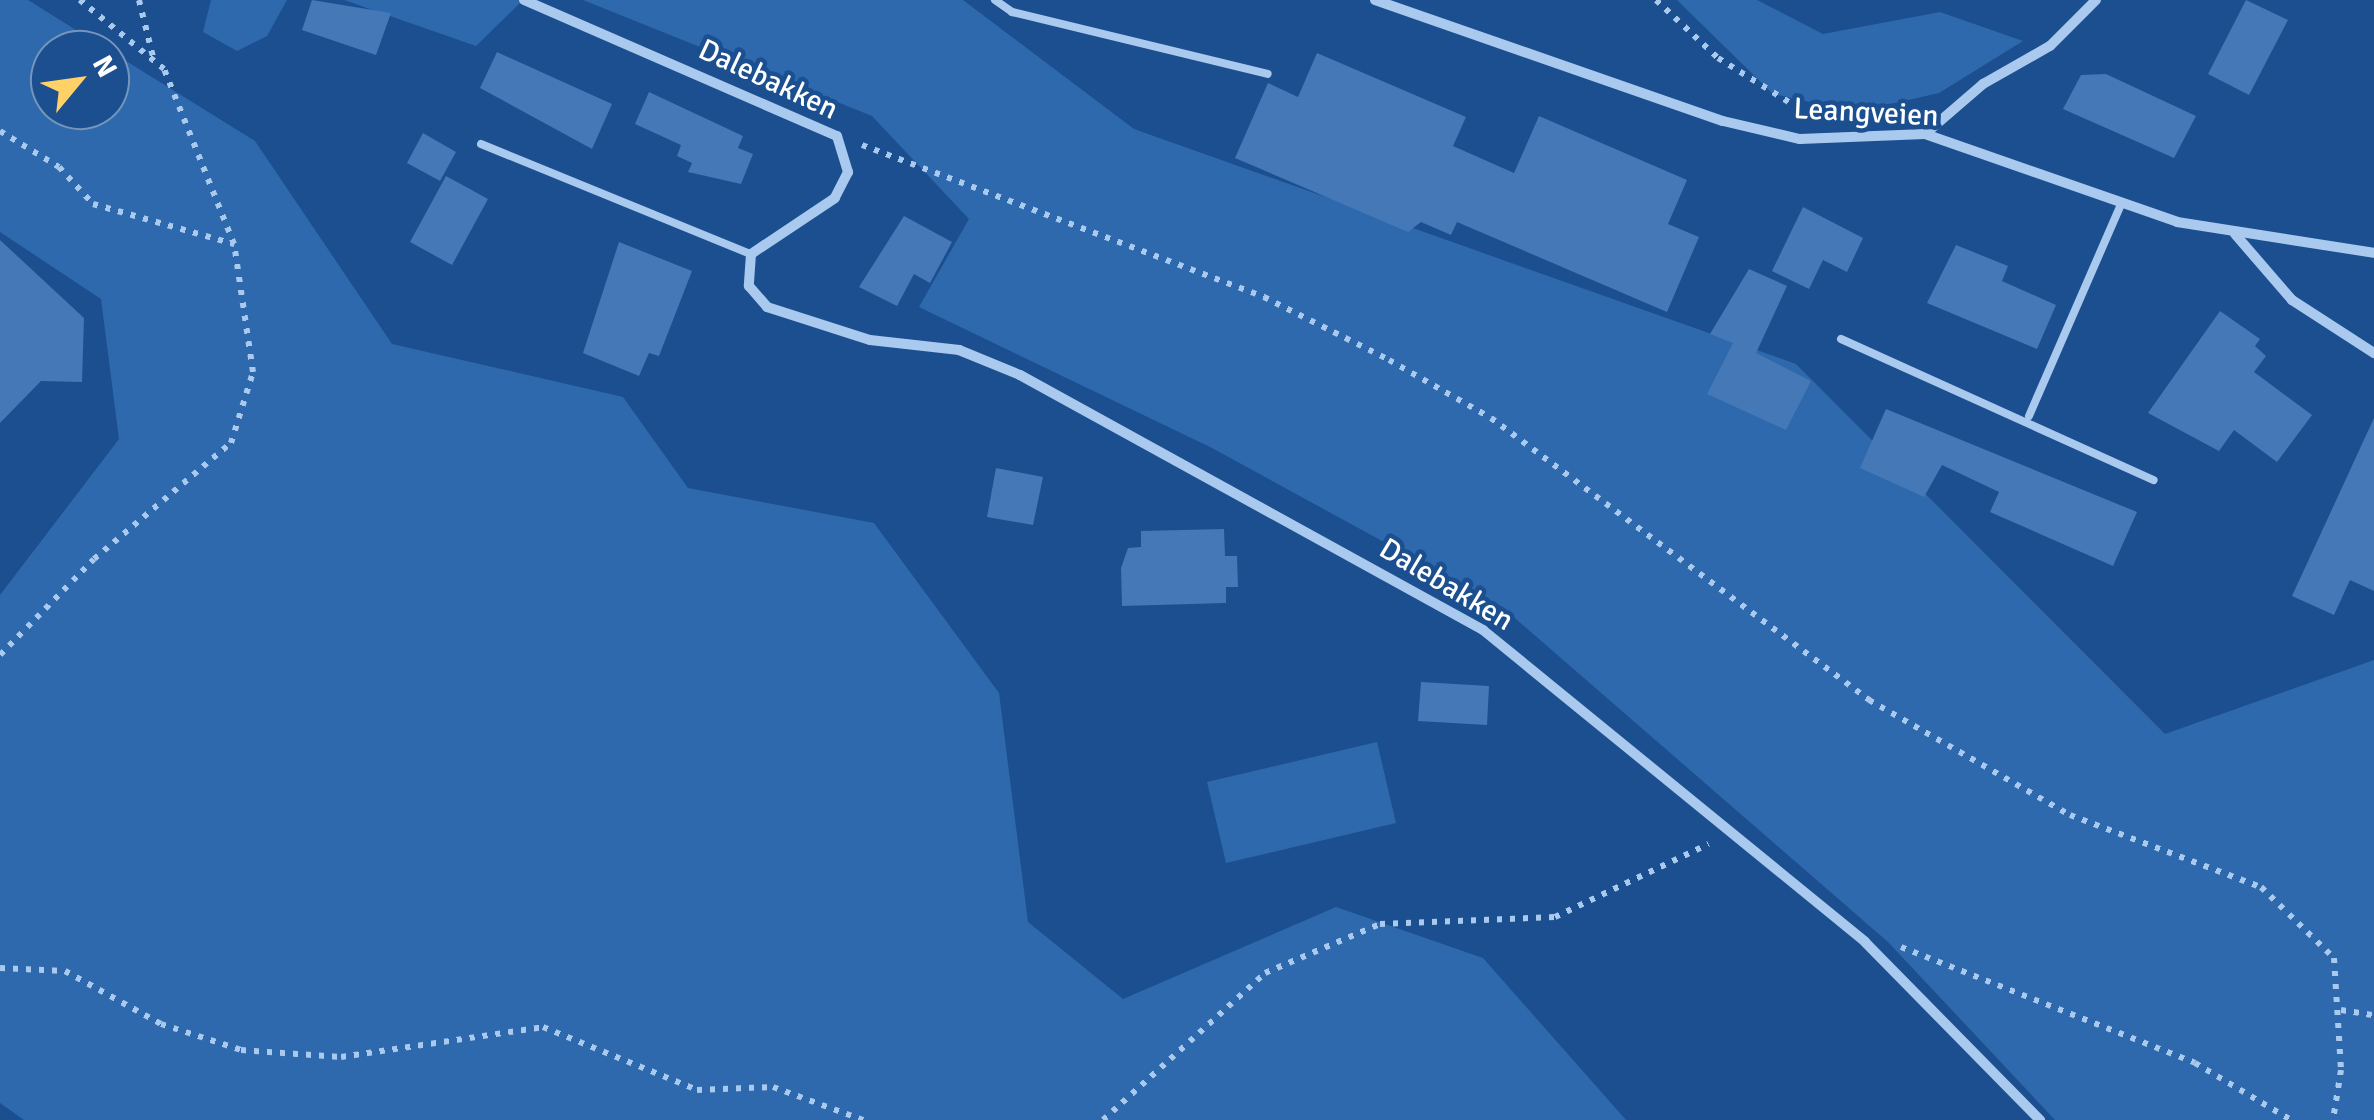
<!DOCTYPE html>
<style>
body{margin:0}
#map{position:relative;width:2374px;height:1120px;overflow:hidden;background:#1b4f8f;font-family:Signika,sans-serif}
div>[style]{position:absolute}
[style*='--x']{left:calc(var(--x)*1px);top:calc(var(--y)*1px);width:calc(var(--w)*1px);rotate:calc(var(--a)*1deg)}
.green>*{inset:0;background:#2e69ad}
.building>*{inset:0;background:#4478b7}
.path>*{height:6px;margin-top:-3px;transform-origin:0;background:repeating-linear-gradient(90deg,#a9c9ee 0 5px,transparent 0 13px)}
.service>*{height:8px;margin:-4px;padding:0 4px;transform-origin:4px;border-radius:4px;background:#a9c9ee}
.minor>*{height:10px;margin:-5px;padding:0 5px;transform-origin:5px;border-radius:5px;background:#a9c9ee}
span{translate:-50% -50%;white-space:nowrap;text-align:center;line-height:1.15;-webkit-text-stroke:9px #1b4f8f;paint-order:stroke}
.street-label{font-size:30px;color:#fff}
.north{position:absolute;left:30px;top:30px;width:100px;height:100px;box-sizing:border-box;background:#1b4f8f;border:2px solid #7695bc;border-radius:50%;rotate:61deg;font-size:28px;font-weight:700;line-height:40px;text-align:center;color:#fff}
.north::after{content:'';display:block;margin:auto;width:35px;height:45px;background:#ffd166;clip-path:polygon(50% 0,100% 100%,50% 72%,0 100%)}
</style>
<div id="map">
<div class="green">
<div style="clip-path:polygon(0 0,28px 0,108px 50px,50px 50px,50px 110px,110px 110px,110px 51px,255px 141px,392px 344px,623px 397px,688px 488px,874px 523px,999px 693px,1028px 922px,1123px 999px,1336px 907px,1483px 958px,1626px 1120px,24px 1120px,0 1103px,0 595px,119px 439px,101px 299px,0 232px)"></div>
<div style="clip-path:polygon(211px 0,287px 0,267px 36px,237px 51px,203px 32px)"></div>
<div style="clip-path:polygon(344px 0,523px 0,476px 46px)"></div>
<div style="clip-path:polygon(583px 0,963px 0,1134px 129px,1796px 364px,2165px 734px,2374px 660px,2374px 1120px,2055px 1120px,1888px 942px,1501px 606px,1212px 448px,919px 307px,969px 219px,872px 116px)"></div>
<div style="clip-path:polygon(1677px 0,1757px 0,1823px 34px,1940px 12px,2023px 41px,1939px 93px,1856px 112px,1773px 94px)"></div>
<div style="clip-path:polygon(1377px 742px,1396px 823px,1226px 863px,1207px 782px)"></div>
</div>
<div class="building">
<div style="clip-path:polygon(312px 0,391px 13px,376px 55px,302px 30px)"></div>
<div style="clip-path:polygon(2246px 0,2288px 20px,2249px 95px,2208px 74px)"></div>
<div style="clip-path:polygon(497px 52px,612px 104px,592px 149px,480px 88px)"></div>
<div style="clip-path:polygon(1317px 53px,1466px 117px,1453px 146px,1514px 173px,1539px 116px,1687px 180px,1668px 224px,1699px 237px,1667px 312px,1457px 222px,1451px 235px,1421px 222px,1408px 232px,1235px 158px,1268px 83px,1298px 97px)"></div>
<div style="clip-path:polygon(2106px 74px,2196px 116px,2174px 158px,2063px 109px,2081px 75px)"></div>
<div style="clip-path:polygon(649px 92px,743px 136px,738px 148px,753px 154px,741px 184px,688px 172px,692px 163px,677px 156px,681px 145px,635px 124px)"></div>
<div style="clip-path:polygon(423px 133px,456px 152px,440px 181px,407px 163px)"></div>
<div style="clip-path:polygon(446px 176px,488px 199px,452px 265px,410px 242px)"></div>
<div style="clip-path:polygon(1803px 207px,1863px 238px,1847px 272px,1823px 260px,1809px 289px,1772px 271px)"></div>
<div style="clip-path:polygon(904px 216px,952px 242px,930px 283px,914px 274px,897px 306px,859px 287px)"></div>
<div style="clip-path:polygon(0 240px,84px 318px,82px 382px,41px 381px,0 423px)"></div>
<div style="clip-path:polygon(619px 242px,692px 271px,659px 356px,649px 353px,639px 376px,583px 353px)"></div>
<div style="clip-path:polygon(1956px 245px,2008px 266px,2002px 281px,2056px 305px,2037px 349px,1927px 303px)"></div>
<div style="clip-path:polygon(1749px 269px,1787px 286px,1756px 353px,1811px 381px,1786px 430px,1707px 394px,1733px 343px,1710px 334px)"></div>
<div style="clip-path:polygon(2220px 311px,2260px 339px,2255px 346px,2266px 356px,2254px 372px,2312px 415px,2277px 462px,2234px 430px,2219px 451px,2148px 413px)"></div>
<div style="clip-path:polygon(1886px 409px,2137px 512px,2113px 566px,1990px 512px,1999px 492px,1942px 465px,1924px 497px,1860px 468px)"></div>
<div style="clip-path:polygon(2374px 418px,2374px 591px,2350px 580px,2334px 615px,2292px 596px)"></div>
<div style="clip-path:polygon(996px 468px,1043px 477px,1033px 525px,987px 517px)"></div>
<div style="clip-path:polygon(1224px 529px,1225px 556px,1237px 556px,1238px 587px,1226px 587px,1226px 603px,1122px 606px,1121px 568px,1128px 548px,1141px 547px,1141px 531px)"></div>
<div style="clip-path:polygon(1421px 682px,1489px 686px,1487px 725px,1418px 721px)"></div>
</div>
<div class="path">
<div style="--x:139;--y:0;--w:59;--a:76.2"></div>
<div style="--x:1656;--y:0;--w:85;--a:43.1"></div>
<div style="--x:1718;--y:58;--w:110;--a:31.9"></div>
<div style="--x:0;--y:131;--w:69;--a:31.4"></div>
<div style="--x:59;--y:167;--w:50;--a:47.4"></div>
<div style="--x:93;--y:204;--w:147;--a:15.8"></div>
<div style="--x:862;--y:145;--w:430;--a:20.7"></div>
<div style="--x:1264;--y:297;--w:140;--a:26.7"></div>
<div style="--x:1389;--y:360;--w:117;--a:29.6"></div>
<div style="--x:1491;--y:418;--w:472;--a:36.7"></div>
<div style="--x:1869;--y:700;--w:232;--a:29.8"></div>
<div style="--x:2070;--y:815;--w:204;--a:20.7"></div>
<div style="--x:2261;--y:887;--w:102;--a:44.2"></div>
<div style="--x:2334;--y:958;--w:112;--a:86.4"></div>
<div style="--x:2341;--y:1070;--w:51;--a:99.1"></div>
<div style="--x:0;--y:655;--w:134;--a:-45.6"></div>
<div style="--x:94;--y:559;--w:180;--a:-40.3"></div>
<div style="--x:231;--y:443;--w:74;--a:-72.8"></div>
<div style="--x:253;--y:372;--w:129;--a:-98.4"></div>
<div style="--x:234;--y:244;--w:188;--a:-111.8"></div>
<div style="--x:164;--y:69;--w:109;--a:-140.6"></div>
<div style="--x:1901;--y:947;--w:316;--a:21.5"></div>
<div style="--x:2195;--y:1063;--w:112;--a:30.7"></div>
<div style="--x:0;--y:968;--w:65;--a:2.6"></div>
<div style="--x:65;--y:971;--w:110;--a:28.9"></div>
<div style="--x:161;--y:1024;--w:84;--a:18"></div>
<div style="--x:241;--y:1050;--w:100;--a:4"></div>
<div style="--x:341;--y:1057;--w:204;--a:-8.4"></div>
<div style="--x:543;--y:1027;--w:166;--a:22.2"></div>
<div style="--x:697;--y:1090;--w:76;--a:-2.3"></div>
<div style="--x:773;--y:1087;--w:96;--a:20.1"></div>
<div style="--x:2341;--y:1010;--w:33;--a:9"></div>
<div style="--x:1103;--y:1120;--w:219;--a:-42.2"></div>
<div style="--x:1265;--y:973;--w:125;--a:-23.1"></div>
<div style="--x:1380;--y:924;--w:175;--a:-2.3"></div>
<div style="--x:1555;--y:917;--w:170;--a:-25.4"></div>
</div>
<div class="service">
<div style="--x:995;--y:0;--w:21;--a:35"></div>
<div style="--x:1012;--y:12;--w:263;--a:13.6"></div>
<div style="--x:481;--y:144;--w:292;--a:22.2"></div>
<div style="--x:1841;--y:339;--w:343;--a:24.3"></div>
<div style="--x:2029;--y:416;--w:228;--a:-66.5"></div>
</div>
<div class="minor">
<div style="--x:524;--y:0;--w:341;--a:23.5"></div>
<div style="--x:837;--y:136;--w:38;--a:73"></div>
<div style="--x:848;--y:172;--w:29;--a:117"></div>
<div style="--x:835;--y:198;--w:101;--a:146.3"></div>
<div style="--x:751;--y:254;--w:32;--a:94"></div>
<div style="--x:749;--y:286;--w:28;--a:49"></div>
<div style="--x:767;--y:307;--w:108;--a:17.8"></div>
<div style="--x:870;--y:340;--w:90;--a:6.4"></div>
<div style="--x:959;--y:350;--w:66;--a:22.3"></div>
<div style="--x:1020;--y:375;--w:529;--a:28.84"></div>
<div style="--x:1483;--y:630;--w:493;--a:39.2"></div>
<div style="--x:1865;--y:942;--w:250;--a:45.5"></div>
<div style="--x:1375;--y:0;--w:368;--a:19.2"></div>
<div style="--x:1723;--y:121;--w:79;--a:13.2"></div>
<div style="--x:1800;--y:139;--w:125;--a:-2.3"></div>
<div style="--x:1925;--y:134;--w:267;--a:19.2"></div>
<div style="--x:2177;--y:222;--w:199;--a:8.9"></div>
<div style="--x:1925;--y:134;--w:77;--a:-40.8"></div>
<div style="--x:1983;--y:84;--w:77;--a:-29.6"></div>
<div style="--x:2050;--y:46;--w:65;--a:-45"></div>
<div style="--x:2235;--y:234;--w:87;--a:49.2"></div>
<div style="--x:2292;--y:300;--w:98;--a:32.9"></div>
</div>
<div class="street-label">
<span style="left:768px;top:80px;rotate:25deg">Dalebakken</span>
<span style="left:1866px;top:113px;rotate:3deg">Leangveien</span>
<span style="left:1446px;top:585px;rotate:31deg">Dalebakken</span>
</div>
<div class="north">N</div>
</div>
